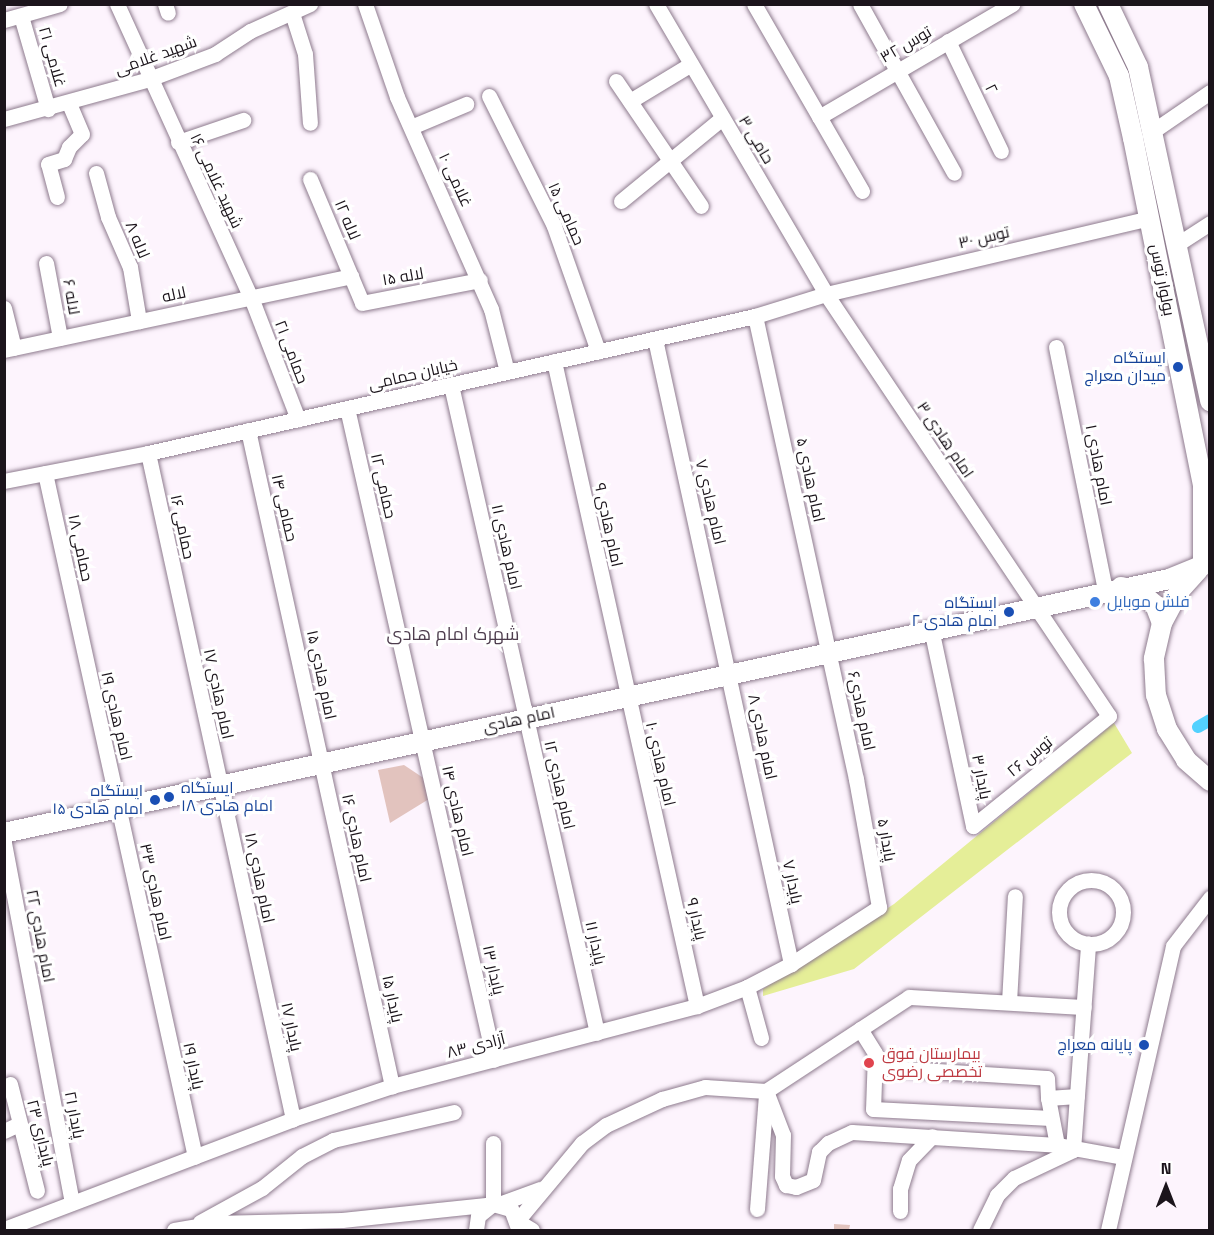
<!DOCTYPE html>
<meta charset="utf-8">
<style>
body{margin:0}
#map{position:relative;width:1214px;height:1235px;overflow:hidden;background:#fdf4fd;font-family:"Space Grotesk",Cairo,sans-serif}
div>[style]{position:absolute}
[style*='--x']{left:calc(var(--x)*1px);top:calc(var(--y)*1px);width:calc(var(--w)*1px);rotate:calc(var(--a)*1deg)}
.green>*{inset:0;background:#e5ee98}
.canal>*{height:12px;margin:-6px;padding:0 6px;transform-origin:6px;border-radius:6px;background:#53d1fe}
.building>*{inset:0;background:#e2c3be}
.roads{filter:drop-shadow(0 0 2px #8e7b8e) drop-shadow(0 0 2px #8e7b8e)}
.minor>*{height:15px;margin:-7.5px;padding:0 7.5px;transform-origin:7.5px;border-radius:7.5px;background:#fff}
.minor>.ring{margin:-7.5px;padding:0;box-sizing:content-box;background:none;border:15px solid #fff;border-radius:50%}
.major>*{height:20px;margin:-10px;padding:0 10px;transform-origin:10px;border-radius:10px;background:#fff}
.dots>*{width:16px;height:16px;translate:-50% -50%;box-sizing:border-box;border:3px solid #fff;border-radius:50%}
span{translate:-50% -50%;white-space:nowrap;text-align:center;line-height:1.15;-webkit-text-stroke:6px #fff;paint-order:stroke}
.street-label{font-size:16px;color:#1b141b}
.transit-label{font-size:16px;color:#164399}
.right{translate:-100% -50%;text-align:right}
.left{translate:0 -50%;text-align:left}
.shop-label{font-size:16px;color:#366cbe}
.health-label{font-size:16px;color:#be3a42}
.neighbourhood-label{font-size:18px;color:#4e3d4e}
.frame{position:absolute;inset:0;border:6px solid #1b141b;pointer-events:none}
.north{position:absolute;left:1136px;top:1157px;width:60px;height:60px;-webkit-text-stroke:4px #fff;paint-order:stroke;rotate:0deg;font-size:16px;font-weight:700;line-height:24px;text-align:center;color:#1b141b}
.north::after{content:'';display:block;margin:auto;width:21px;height:27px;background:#1b141b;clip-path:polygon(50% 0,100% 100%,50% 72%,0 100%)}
</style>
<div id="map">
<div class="green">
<div style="clip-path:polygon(1114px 723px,1132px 753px,854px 969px,763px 996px,763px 989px,894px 904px)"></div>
</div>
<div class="canal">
<div style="--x:1198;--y:727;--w:14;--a:-30"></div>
</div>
<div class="building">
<div style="clip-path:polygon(404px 765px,425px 779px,429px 799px,390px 823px,378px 770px)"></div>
<div style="clip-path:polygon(834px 1224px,850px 1225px,849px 1230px,834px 1230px)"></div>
</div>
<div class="roads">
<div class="minor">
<div style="--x:117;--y:4;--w:325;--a:65.5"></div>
<div style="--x:252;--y:300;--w:128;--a:68.9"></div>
<div style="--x:165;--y:4;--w:9;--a:72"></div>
<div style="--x:365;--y:4;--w:98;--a:71"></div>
<div style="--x:397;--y:97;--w:232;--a:66.1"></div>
<div style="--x:491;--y:309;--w:65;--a:75.7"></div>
<div style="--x:656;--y:4;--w:336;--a:59.6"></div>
<div style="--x:826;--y:294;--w:508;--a:56.15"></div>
<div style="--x:1109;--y:716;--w:175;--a:141"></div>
<div style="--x:973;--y:826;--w:201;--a:-102"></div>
<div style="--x:754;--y:4;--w:216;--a:60"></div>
<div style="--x:860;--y:4;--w:193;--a:60.9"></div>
<div style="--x:292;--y:13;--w:43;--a:72.4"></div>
<div style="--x:305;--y:54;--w:69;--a:85.9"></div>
<div style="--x:21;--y:16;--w:97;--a:73.8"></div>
<div style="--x:4;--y:20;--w:58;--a:-15.9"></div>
<div style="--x:948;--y:41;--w:122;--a:64.3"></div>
<div style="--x:616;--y:81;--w:151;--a:55.8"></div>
<div style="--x:489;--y:96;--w:145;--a:63.4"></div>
<div style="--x:554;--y:226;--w:133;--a:70.6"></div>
<div style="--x:630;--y:101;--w:71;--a:-31.2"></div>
<div style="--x:819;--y:117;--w:224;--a:-30.3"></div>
<div style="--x:4;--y:119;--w:150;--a:-15.4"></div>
<div style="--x:149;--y:79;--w:71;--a:-20.7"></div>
<div style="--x:215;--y:54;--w:42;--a:-33.3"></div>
<div style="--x:250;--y:31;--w:66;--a:-24.2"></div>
<div style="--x:411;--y:127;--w:60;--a:-22.7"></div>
<div style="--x:1153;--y:131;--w:69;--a:-34.4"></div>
<div style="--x:178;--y:142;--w:69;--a:-18.7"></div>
<div style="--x:96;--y:173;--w:46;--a:74.7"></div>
<div style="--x:108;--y:217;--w:55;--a:66.3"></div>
<div style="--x:130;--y:267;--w:55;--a:80.5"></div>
<div style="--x:310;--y:179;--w:134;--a:67.2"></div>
<div style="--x:362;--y:303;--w:120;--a:-11"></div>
<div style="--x:57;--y:197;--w:34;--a:-105"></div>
<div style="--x:48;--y:164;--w:17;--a:-17"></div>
<div style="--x:64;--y:159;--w:13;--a:-67"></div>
<div style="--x:69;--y:147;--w:18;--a:-45"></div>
<div style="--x:82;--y:134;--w:34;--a:-113"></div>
<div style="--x:621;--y:201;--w:131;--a:-39.4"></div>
<div style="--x:1176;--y:245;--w:40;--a:-32.9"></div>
<div style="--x:46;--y:263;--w:76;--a:79.4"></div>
<div style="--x:4;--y:308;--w:41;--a:76"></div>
<div style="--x:655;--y:339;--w:640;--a:77.72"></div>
<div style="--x:1056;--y:347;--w:248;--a:78.6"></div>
<div style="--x:4;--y:350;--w:355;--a:-12"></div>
<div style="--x:554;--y:361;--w:661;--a:77.5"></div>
<div style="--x:451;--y:385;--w:664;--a:77.3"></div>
<div style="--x:347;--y:408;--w:668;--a:77.29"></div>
<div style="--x:248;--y:430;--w:672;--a:77.62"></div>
<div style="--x:148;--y:453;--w:682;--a:77.72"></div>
<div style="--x:45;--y:473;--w:700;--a:77.63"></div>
<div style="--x:4;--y:481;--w:147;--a:-11"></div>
<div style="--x:148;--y:453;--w:622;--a:-12.72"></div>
<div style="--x:755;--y:316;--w:74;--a:-17.2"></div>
<div style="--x:826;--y:294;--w:333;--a:-13.2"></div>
<div style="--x:4;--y:843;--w:366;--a:79.3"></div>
<div class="ring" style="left:1059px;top:880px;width:49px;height:49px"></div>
<div style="--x:747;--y:987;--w:53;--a:74.6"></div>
<div style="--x:1009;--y:1002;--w:106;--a:-86.8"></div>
<div style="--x:860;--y:1029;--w:28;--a:58"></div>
<div style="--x:875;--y:1053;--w:56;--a:92"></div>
<div style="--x:873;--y:1109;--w:178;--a:2.9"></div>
<div style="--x:874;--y:1067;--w:173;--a:3.6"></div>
<div style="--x:1047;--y:1078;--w:20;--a:87"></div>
<div style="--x:10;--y:1084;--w:110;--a:75.8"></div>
<div style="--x:766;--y:1091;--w:47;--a:68.9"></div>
<div style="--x:783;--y:1135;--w:41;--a:91.4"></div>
<div style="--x:782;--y:1176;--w:10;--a:66"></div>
<div style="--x:786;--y:1185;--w:10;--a:11"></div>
<div style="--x:796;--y:1187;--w:18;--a:-22"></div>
<div style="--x:813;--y:1180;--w:29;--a:-78"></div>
<div style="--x:819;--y:1152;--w:13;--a:-45"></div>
<div style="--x:828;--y:1143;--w:26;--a:-25"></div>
<div style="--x:852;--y:1132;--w:205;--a:3.6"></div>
<div style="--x:1057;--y:1145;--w:68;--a:10.2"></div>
<div style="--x:4;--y:1131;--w:17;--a:-25"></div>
<div style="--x:1057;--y:1145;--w:48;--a:-100.8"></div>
<div style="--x:1048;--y:1098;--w:29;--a:-4"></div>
<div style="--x:499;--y:1204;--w:44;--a:-20.1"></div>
<div style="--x:757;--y:1209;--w:115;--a:-85.5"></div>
<div style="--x:900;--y:1211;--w:22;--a:-90"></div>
<div style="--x:900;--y:1189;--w:30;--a:-73"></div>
<div style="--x:909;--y:1160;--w:33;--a:-46"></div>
<div style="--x:200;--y:1222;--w:71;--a:-28.7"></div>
<div style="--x:262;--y:1188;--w:51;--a:-38.7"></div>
<div style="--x:302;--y:1156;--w:35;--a:-27"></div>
<div style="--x:333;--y:1140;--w:124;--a:-13"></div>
<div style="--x:4;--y:1229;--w:309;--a:-20.8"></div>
<div style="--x:293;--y:1119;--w:104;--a:-18.4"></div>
<div style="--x:392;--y:1086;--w:315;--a:-14.7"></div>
<div style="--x:697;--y:1006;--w:53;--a:-20.8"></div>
<div style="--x:747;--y:987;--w:50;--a:-27.6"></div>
<div style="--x:791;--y:964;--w:105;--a:-32.9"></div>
<div style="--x:879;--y:907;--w:130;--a:-100.2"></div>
<div style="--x:856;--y:779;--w:474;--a:-102.3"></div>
<div style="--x:174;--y:1230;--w:42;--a:-9.7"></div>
<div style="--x:215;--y:1223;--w:127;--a:-1.4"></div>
<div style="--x:342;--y:1220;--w:152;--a:-6"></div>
<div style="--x:493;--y:1204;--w:61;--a:-90"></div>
<div style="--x:476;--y:1230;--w:14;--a:-82"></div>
<div style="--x:478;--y:1216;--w:19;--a:-39"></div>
<div style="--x:493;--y:1204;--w:19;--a:16"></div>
<div style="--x:511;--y:1209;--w:20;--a:70"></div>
<div style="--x:532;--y:1230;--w:17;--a:-149"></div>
<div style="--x:517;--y:1221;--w:102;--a:-50.2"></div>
<div style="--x:582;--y:1143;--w:30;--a:-37"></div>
<div style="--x:606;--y:1125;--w:62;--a:-24.9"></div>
<div style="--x:662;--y:1099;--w:45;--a:-15.6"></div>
<div style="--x:705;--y:1087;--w:61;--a:3.8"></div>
<div style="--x:766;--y:1091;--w:171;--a:-33.3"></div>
<div style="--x:909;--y:997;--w:175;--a:3.3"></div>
<div style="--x:980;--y:1230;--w:39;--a:-64"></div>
<div style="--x:997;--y:1195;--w:24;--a:-45"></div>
<div style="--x:1014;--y:1178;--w:65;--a:-25.4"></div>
<div style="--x:1073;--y:1150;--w:207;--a:-85.8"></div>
<div style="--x:1108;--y:1230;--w:291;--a:-77.1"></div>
<div style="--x:1173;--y:946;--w:61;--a:-52.4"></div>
</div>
<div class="major">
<div style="--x:1084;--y:4;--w:80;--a:64.1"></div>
<div style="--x:1119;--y:76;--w:64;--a:77.3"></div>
<div style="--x:1133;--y:138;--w:355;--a:78.6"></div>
<div style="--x:1203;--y:486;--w:79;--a:90"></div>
<div style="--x:1108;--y:4;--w:70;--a:64.5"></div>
<div style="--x:1138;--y:67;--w:342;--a:77.8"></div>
<div style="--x:1198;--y:570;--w:28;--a:132"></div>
<div style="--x:1179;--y:591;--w:36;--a:118"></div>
<div style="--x:1162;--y:623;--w:37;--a:103"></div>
<div style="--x:1154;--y:659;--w:36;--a:87"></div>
<div style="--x:1156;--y:695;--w:36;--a:72"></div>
<div style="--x:1167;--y:729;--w:36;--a:58"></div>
<div style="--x:1186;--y:760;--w:32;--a:41"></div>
<div style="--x:1121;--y:587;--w:20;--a:15"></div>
<div style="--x:1140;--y:592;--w:20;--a:41"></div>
<div style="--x:1155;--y:605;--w:19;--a:69"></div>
<div style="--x:4;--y:833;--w:1192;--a:-12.3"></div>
<div style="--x:1169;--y:579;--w:37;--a:-22"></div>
</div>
</div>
<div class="dots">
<div style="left:1178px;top:367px;background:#1a4fb4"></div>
<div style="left:1095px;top:602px;background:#3f7fe0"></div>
<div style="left:1009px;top:612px;background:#1a4fb4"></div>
<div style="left:169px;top:797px;background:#1a4fb4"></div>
<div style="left:155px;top:800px;background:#1a4fb4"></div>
<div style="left:1144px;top:1045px;background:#1a4fb4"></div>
<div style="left:869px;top:1063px;background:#e0444e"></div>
</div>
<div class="street-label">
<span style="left:906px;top:45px;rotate:-30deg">توس ۳۲</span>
<span style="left:156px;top:56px;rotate:-20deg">شهید غلامی</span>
<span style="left:52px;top:57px;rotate:74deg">غلامی ۲۱</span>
<span style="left:991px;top:89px;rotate:64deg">۲</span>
<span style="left:756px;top:140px;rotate:59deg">حامی ۳</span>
<span style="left:455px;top:180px;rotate:65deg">غلامی ۱۰</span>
<span style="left:216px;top:181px;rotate:65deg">شهید غلامی ۱۶</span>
<span style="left:566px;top:214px;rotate:66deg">حمامی ۱۵</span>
<span style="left:347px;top:220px;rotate:67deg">لاله ۱۲</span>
<span style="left:984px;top:238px;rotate:-13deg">توس ۳۰</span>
<span style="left:137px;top:240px;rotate:67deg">لاله ۸</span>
<span style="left:403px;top:277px;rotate:-10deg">لاله ۱۵</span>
<span style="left:1162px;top:280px;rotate:79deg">بولوار توس</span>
<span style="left:174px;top:295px;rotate:-12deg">لاله</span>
<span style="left:71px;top:297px;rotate:80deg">لاله ۶</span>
<span style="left:291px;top:352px;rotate:69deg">حمامی ۲۱</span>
<span style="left:413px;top:375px;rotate:-13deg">خیابان حمامی</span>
<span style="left:945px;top:440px;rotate:56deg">امام هادی ۳</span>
<span style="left:1098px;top:465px;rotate:79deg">امام هادی ۱</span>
<span style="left:810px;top:480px;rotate:78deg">امام هادی ۵</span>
<span style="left:383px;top:486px;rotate:77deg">حمامی ۱۲</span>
<span style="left:710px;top:502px;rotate:77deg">امام هادی ۷</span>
<span style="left:284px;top:508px;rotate:77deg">حمامی ۱۴</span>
<span style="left:608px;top:525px;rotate:78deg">امام هادی ۹</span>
<span style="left:182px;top:527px;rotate:78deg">حمامی ۱۶</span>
<span style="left:506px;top:547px;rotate:77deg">امام هادی ۱۱</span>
<span style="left:80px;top:548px;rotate:78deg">حمامی ۱۸</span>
<span style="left:321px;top:675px;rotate:78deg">امام هادی ۱۵</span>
<span style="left:218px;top:694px;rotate:78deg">امام هادی ۱۷</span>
<span style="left:861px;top:711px;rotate:78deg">امام هادی۶</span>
<span style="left:116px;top:716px;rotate:77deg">امام هادی ۱۹</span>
<span style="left:519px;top:720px;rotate:-12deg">امام هادی</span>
<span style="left:762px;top:737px;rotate:78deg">امام هادی ۸</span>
<span style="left:1030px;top:757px;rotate:-39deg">توس ۲۶</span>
<span style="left:660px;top:764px;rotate:77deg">امام هادی ۱۰</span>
<span style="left:981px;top:777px;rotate:79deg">پایدار ۳</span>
<span style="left:559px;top:785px;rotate:77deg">امام هادی ۱۲</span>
<span style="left:457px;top:811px;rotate:77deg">امام هادی ۱۴</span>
<span style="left:356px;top:838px;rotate:78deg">امام هادی ۱۶</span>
<span style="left:886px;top:840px;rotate:80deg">پایدار ۵</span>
<span style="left:259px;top:878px;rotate:78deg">امام هادی ۱۸</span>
<span style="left:792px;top:882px;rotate:78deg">پایدار ۷</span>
<span style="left:155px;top:892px;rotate:78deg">امام هادی ۳۳</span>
<span style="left:696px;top:919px;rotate:77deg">پایدار ۹</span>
<span style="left:40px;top:936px;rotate:79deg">امام هادی ۲۲</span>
<span style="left:595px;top:943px;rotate:77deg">پایدار ۱۱</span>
<span style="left:493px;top:970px;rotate:77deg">پایدار ۱۳</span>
<span style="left:392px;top:999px;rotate:78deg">پایدار ۱۵</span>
<span style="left:291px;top:1027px;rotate:78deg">پایدار ۱۷</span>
<span style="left:476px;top:1046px;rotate:-14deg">آزادی ۸۳</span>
<span style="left:193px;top:1066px;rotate:78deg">پایدار ۱۹</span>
<span style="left:74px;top:1115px;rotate:79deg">پایدار ۲۱</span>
<span style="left:40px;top:1133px;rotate:76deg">پایداری ۲۳</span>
</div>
<div class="transit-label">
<span class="right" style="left:1166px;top:367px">ایستگاه<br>میدان معراج</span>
<span class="right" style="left:997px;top:612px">ایستگاه<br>امام هادی ۲</span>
<span class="left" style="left:181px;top:797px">ایستگاه<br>امام هادی ۱۸</span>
<span class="right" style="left:143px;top:800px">ایستگاه<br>امام هادی ۱۵</span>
<span class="right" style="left:1132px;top:1045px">پایانه معراج</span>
</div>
<div class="shop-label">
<span class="left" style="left:1107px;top:602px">فلش موبایل</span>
</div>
<div class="health-label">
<span class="left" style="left:882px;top:1063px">بیمارستان فوق<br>تخصصی رضوی</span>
</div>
<div class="neighbourhood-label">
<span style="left:453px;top:634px">شهرک امام هادی</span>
</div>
<div class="frame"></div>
<div class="north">N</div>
</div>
